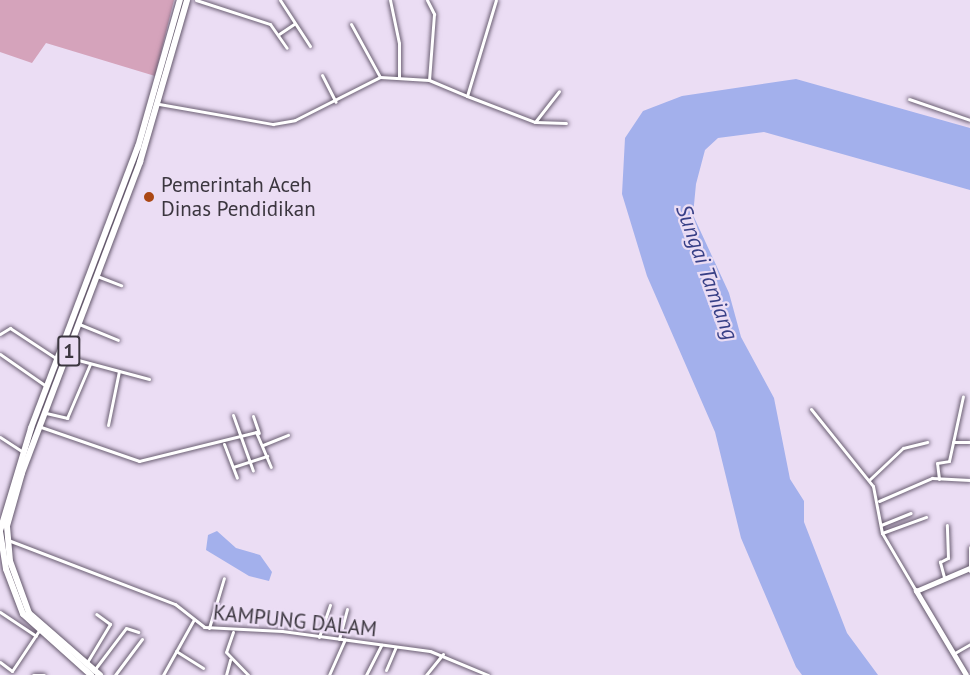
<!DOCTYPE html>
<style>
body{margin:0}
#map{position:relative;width:970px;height:675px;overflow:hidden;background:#ebddf4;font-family:"PT Sans",sans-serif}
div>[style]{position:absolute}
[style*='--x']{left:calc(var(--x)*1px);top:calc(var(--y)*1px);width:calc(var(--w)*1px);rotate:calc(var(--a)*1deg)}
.green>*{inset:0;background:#d5a3bb}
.water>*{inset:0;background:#a3b0ec}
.roads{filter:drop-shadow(0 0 2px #63576b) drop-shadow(0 0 2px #63576b)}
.street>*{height:3px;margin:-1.5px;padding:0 1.5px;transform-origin:1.5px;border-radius:1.5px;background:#fff}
.secondary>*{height:4.5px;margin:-2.25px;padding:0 2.25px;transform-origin:2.25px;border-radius:2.25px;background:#fff}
.highway>*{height:6px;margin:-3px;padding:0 3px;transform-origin:3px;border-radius:3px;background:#fff}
.dots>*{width:16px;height:16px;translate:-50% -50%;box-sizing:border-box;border:3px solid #ebddf4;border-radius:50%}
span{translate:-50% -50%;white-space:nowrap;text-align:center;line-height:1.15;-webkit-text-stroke:4.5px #ebddf4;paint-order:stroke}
.shield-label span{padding:2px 4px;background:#ebddf4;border:2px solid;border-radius:4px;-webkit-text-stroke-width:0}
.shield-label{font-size:20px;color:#3b363f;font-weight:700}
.poi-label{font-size:21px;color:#3b363f}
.left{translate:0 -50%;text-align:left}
.street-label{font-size:21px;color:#3b363f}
.water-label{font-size:22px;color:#373f86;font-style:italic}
</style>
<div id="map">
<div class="green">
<div style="clip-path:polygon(0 0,174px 0,155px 76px,46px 43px,32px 63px,0 52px)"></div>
</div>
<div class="water">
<div style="clip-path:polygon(796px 79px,970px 128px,970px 190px,764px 132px,718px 138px,705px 150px,696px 184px,693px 215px,729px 293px,741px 337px,774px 398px,790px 479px,804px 501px,804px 522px,847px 633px,878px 675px,802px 675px,796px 667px,741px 538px,715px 432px,647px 276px,622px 194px,625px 138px,643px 111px,682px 96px)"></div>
<div style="clip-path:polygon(217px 531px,236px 548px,260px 555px,272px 572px,269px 581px,249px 576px,206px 550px,208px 535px)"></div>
</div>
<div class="roads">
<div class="street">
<div style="--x:196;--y:0;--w:78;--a:18"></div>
<div style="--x:270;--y:24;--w:29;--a:55"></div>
<div style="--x:280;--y:0;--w:55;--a:56.9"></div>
<div style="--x:390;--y:0;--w:44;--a:78.2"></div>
<div style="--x:399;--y:43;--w:35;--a:90"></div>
<div style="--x:427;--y:0;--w:16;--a:63"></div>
<div style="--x:434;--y:14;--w:66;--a:94.3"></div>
<div style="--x:351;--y:24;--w:60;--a:61.3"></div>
<div style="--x:279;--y:34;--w:18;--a:-34"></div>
<div style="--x:322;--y:75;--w:30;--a:63"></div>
<div style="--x:467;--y:96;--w:73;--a:20.9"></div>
<div style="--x:535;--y:122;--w:31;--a:2"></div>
<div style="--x:909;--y:99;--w:65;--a:19"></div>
<div style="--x:159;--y:104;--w:116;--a:10"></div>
<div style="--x:273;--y:124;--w:22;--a:-10"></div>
<div style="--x:295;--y:120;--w:95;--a:-26.8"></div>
<div style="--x:380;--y:77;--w:49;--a:3.5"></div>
<div style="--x:429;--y:80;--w:41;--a:22.8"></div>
<div style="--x:467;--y:96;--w:100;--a:-73.2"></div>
<div style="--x:535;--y:122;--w:39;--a:-52"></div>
<div style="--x:97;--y:276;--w:26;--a:21"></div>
<div style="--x:79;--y:324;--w:42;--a:22.3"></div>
<div style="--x:0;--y:334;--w:12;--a:-31"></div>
<div style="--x:10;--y:328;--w:56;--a:33.4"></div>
<div style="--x:0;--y:354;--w:56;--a:34.8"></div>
<div style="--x:67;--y:357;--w:85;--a:15"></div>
<div style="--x:811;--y:409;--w:99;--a:51.2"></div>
<div style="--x:873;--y:486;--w:48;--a:79.2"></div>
<div style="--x:882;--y:533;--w:67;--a:59.6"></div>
<div style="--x:46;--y:413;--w:22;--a:13"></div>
<div style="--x:67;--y:418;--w:59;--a:-66.9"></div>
<div style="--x:233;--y:415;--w:59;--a:70.3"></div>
<div style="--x:253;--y:416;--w:18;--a:71"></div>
<div style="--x:108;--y:425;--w:55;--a:-78.5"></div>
<div style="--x:41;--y:427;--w:104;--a:19.1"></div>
<div style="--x:139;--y:461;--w:121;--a:-13.9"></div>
<div style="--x:256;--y:432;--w:38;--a:67"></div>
<div style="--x:0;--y:437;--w:27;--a:33"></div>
<div style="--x:953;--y:442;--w:17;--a:0"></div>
<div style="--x:224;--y:444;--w:36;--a:69"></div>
<div style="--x:263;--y:445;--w:27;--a:-22"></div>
<div style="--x:233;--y:467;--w:36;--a:-18"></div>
<div style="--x:939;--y:479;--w:16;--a:-97"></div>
<div style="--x:937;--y:463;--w:12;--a:-9"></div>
<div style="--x:949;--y:461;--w:66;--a:-77.8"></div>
<div style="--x:869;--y:480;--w:47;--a:-43.3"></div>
<div style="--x:903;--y:448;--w:25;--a:-14"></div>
<div style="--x:879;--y:501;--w:58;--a:-23.5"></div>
<div style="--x:932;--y:478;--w:38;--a:3"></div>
<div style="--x:881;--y:525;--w:32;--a:-22"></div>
<div style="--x:882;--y:533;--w:47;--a:-20"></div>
<div style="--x:8;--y:540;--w:179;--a:21"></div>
<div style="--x:175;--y:604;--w:37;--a:38"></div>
<div style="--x:204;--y:627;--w:78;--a:2.9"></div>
<div style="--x:282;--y:631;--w:149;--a:7.7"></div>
<div style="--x:430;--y:651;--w:63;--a:22.5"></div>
<div style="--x:970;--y:547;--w:24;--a:90"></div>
<div style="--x:944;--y:577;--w:16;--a:-105"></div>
<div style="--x:940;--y:562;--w:9;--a:-27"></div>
<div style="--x:948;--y:558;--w:33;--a:-92"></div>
<div style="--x:0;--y:612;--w:43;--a:33.7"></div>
<div style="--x:209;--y:628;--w:52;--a:-73.3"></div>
<div style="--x:233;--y:632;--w:21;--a:109"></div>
<div style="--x:226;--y:652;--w:32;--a:46"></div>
<div style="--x:319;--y:637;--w:34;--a:-71"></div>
<div style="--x:339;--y:639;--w:31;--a:-75"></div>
<div style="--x:176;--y:651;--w:32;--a:32"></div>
<div style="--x:953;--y:654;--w:20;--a:-30"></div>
<div style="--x:0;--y:662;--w:15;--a:37"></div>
<div style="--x:12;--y:671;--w:47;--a:-56.3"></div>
<div style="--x:86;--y:664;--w:47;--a:-59"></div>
<div style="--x:110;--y:624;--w:17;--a:-144"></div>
<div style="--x:95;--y:669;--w:51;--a:-52.9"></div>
<div style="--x:126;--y:628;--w:13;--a:18"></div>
<div style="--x:386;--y:670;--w:25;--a:-67"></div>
<div style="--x:33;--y:675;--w:11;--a:0"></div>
<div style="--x:115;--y:675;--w:45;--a:-53.1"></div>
<div style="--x:163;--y:675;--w:62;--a:-60.9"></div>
<div style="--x:226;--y:675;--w:16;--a:-75"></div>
<div style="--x:329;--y:675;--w:39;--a:-66"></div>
<div style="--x:366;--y:675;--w:34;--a:-63"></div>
<div style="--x:426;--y:675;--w:27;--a:-51"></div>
</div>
<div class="secondary">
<div style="--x:966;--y:675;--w:98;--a:-120.8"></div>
<div style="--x:916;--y:591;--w:59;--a:-23.1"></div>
</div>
<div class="highway">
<div style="--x:91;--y:675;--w:91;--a:-138.1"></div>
<div style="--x:23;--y:614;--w:48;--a:-110.7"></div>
<div style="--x:6;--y:569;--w:38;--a:-99"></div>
<div style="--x:0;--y:531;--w:108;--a:-73.2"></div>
<div style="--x:31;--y:428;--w:301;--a:-69.2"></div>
<div style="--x:138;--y:147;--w:153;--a:-74.1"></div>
<div style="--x:100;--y:675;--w:94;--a:-138.9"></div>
<div style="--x:29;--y:613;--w:55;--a:-110.1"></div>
<div style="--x:10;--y:561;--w:35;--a:-95"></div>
<div style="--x:7;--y:526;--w:55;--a:-74.2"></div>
<div style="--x:22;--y:473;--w:333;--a:-69.2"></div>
<div style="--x:140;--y:162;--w:169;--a:-73.8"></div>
</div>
</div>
<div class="dots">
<div style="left:149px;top:197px;background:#ab4714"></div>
</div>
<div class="shield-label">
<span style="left:69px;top:351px">1</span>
</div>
<div class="poi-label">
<span class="left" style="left:161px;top:197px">Pemerintah Aceh<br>Dinas Pendidikan</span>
</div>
<div class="street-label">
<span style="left:295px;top:621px;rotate:6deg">KAMPUNG DALAM</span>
</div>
<div class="water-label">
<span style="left:707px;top:272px;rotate:70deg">Sungai Tamiang</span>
</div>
</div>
